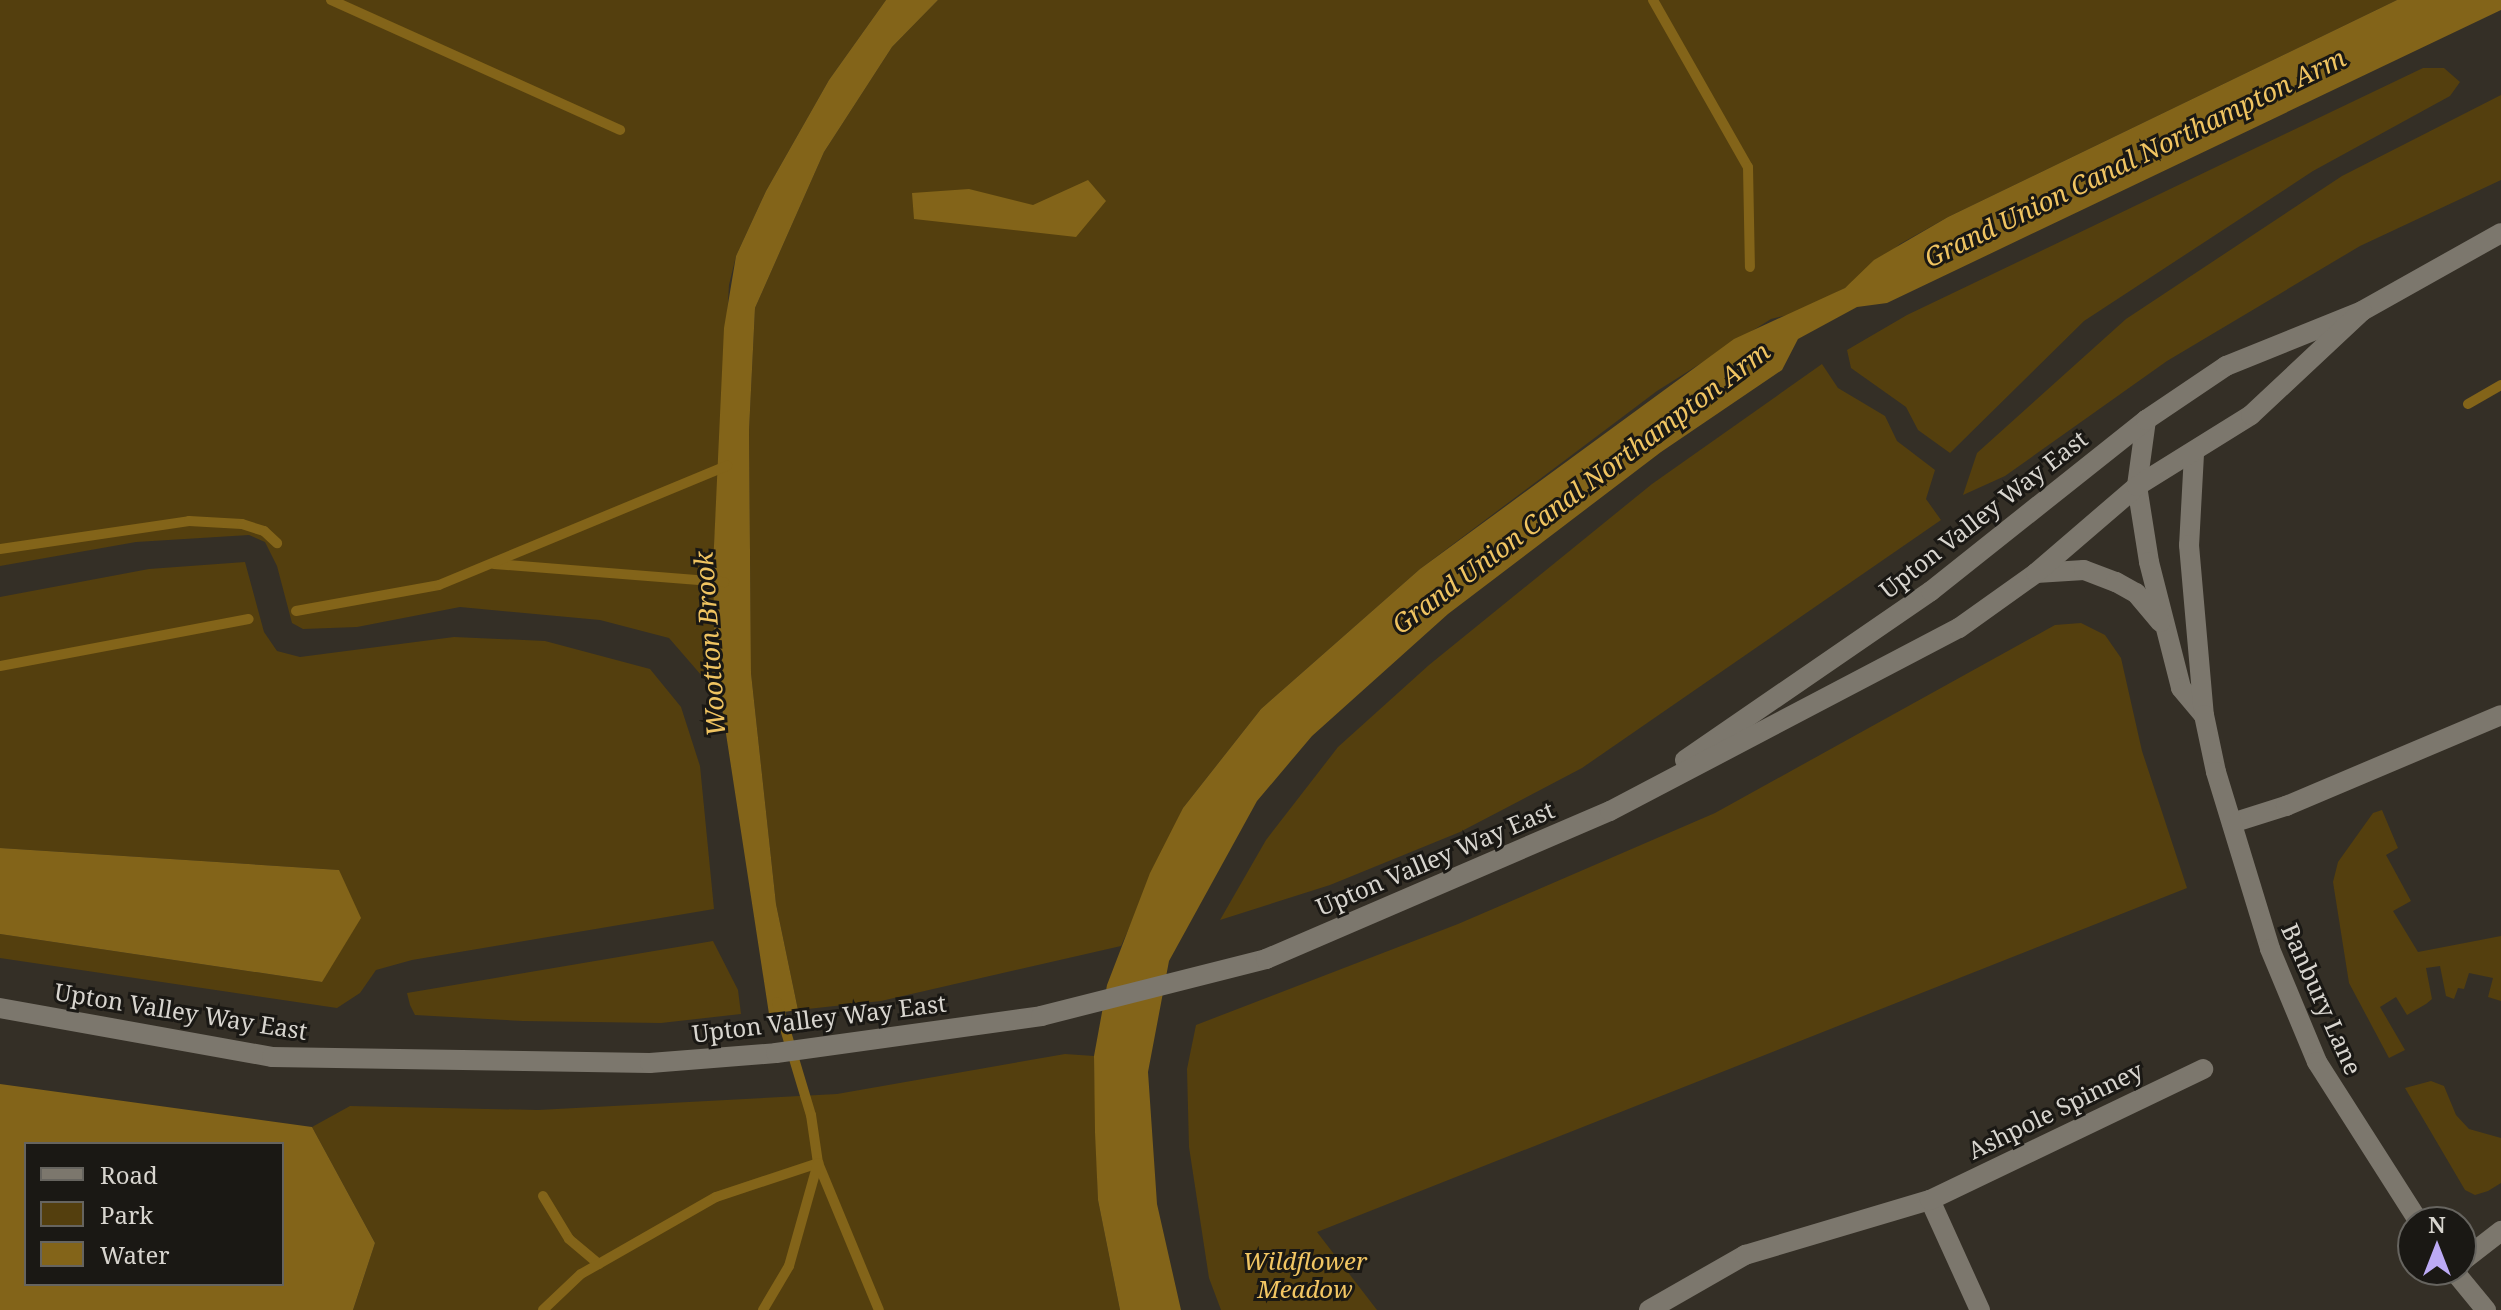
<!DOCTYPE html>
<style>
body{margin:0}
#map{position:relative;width:2501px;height:1310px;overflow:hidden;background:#342f26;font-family:"Noto Serif",serif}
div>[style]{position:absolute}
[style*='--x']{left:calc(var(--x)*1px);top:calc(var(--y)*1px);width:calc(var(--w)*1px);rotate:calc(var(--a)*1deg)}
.green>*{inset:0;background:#543f0e}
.water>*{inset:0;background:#836419}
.stream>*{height:10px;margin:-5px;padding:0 5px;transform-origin:5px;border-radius:5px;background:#836419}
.minor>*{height:20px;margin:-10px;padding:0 10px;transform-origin:10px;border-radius:10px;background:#7c776d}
.tertiary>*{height:20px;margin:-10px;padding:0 10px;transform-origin:10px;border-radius:10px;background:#7c776d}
span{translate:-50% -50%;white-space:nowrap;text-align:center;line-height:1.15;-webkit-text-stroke:6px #1a1814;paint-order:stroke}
.street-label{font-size:24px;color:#d8d5cf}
.park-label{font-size:24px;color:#f2c663;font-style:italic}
.water-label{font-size:26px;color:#f0c461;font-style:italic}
.legend{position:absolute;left:24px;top:1142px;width:260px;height:144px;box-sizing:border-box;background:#1a1814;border:2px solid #66645f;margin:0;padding:10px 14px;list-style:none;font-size:24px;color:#d8d5cf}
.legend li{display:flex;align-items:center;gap:16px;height:40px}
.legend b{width:40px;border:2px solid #66645f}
.north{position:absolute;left:2397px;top:1206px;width:80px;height:80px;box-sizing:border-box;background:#1a1814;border:2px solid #66645f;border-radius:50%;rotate:0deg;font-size:22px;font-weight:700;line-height:32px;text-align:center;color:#d8d5cf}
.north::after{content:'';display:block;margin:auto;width:28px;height:36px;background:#bcaaf5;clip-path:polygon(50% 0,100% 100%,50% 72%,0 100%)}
</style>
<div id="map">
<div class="green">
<div style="clip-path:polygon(0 0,886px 0,829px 80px,766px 191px,736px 256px,729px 285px,713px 567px,721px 698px,669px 638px,600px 620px,460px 607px,357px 627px,303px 629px,292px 623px,277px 566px,265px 542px,249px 535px,136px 542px,0 566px)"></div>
<div style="clip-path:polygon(938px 0,2397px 0,1948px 217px,1900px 244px,1845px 288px,1796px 313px,1771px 319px,1657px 391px,1420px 569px,1261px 709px,1183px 808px,1121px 946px,881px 1001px,798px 1010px,776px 904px,751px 673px,749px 431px,755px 308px,824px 152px,892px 47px)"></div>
<div style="clip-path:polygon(2423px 68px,2444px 68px,2460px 82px,2450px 96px,2313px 171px,2084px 321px,1950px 453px,1918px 430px,1906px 407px,1851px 368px,1847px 350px,1907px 315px)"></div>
<div style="clip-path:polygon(2501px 95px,2501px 180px,2360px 246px,2167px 361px,2005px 476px,1963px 495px,1977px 453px,2126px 319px,2342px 176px)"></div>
<div style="clip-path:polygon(1822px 364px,1838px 388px,1885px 416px,1897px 441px,1935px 470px,1926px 499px,1941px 520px,1582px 768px,1460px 832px,1330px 885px,1220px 920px,1266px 840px,1338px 747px,1429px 665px,1652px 484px)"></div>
<div style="clip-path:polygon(245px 562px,264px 632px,277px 651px,300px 657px,454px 637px,545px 641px,650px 669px,681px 707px,700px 766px,714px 909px,412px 960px,376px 970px,360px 993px,337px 1008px,0 958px,0 934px,322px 982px,339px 870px,0 848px,0 597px,149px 569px)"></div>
<div style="clip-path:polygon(2081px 623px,2105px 635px,2121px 658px,2142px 751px,2187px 888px,1317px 1232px,1377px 1310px,1221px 1310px,1209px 1278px,1189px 1147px,1187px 1069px,1196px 1025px,1458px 924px,1715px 813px,2055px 625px)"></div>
<div style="clip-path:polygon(2382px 810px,2398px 848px,2386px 855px,2411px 901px,2393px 911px,2418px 952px,2501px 936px,2501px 1001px,2488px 997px,2493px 978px,2469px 973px,2464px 989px,2458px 988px,2454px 999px,2446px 996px,2440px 966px,2426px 968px,2432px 999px,2426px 1004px,2407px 1015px,2396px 997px,2380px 1007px,2405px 1050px,2389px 1058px,2349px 983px,2333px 882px,2338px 862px,2373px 813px)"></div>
<div style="clip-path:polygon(713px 941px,738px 990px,741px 1014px,661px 1023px,523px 1021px,415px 1015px,410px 1005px,407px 993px)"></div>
<div style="clip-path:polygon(1065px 1054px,1094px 1056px,1098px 1200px,1120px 1310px,353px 1310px,375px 1243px,312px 1127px,350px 1106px,538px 1110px,837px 1094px)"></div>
<div style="clip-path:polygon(2431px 1081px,2444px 1086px,2456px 1115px,2469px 1129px,2501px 1138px,2501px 1183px,2488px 1191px,2475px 1195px,2465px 1190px,2405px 1088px)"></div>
</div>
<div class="water">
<div style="clip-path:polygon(886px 0,938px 0,892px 47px,824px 152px,755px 308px,749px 431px,751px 673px,776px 904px,798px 1010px,769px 1014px,715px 662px,713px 567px,724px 328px,736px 256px,766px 191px,829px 80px)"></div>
<div style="clip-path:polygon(2397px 0,2501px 0,2501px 10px,1887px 303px,1857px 307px,1798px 339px,1782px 370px,1661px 452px,1448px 614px,1312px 736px,1257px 801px,1169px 961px,1148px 1072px,1157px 1204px,1181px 1310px,1120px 1310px,1098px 1200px,1095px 1132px,1094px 1056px,1107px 985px,1150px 873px,1183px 808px,1261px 709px,1420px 569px,1734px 339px,1845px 288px,1874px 260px,1948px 217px)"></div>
<div style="clip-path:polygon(1088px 180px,1106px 201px,1076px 237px,914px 219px,912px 193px,969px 189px,1033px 205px)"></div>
<div style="clip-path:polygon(0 848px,339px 870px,361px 918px,322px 982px,0 934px)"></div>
<div style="clip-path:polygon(evenodd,0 1084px,312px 1127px,375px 1243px,353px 1310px,0 1310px,0 1084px,26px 1144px,282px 1144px,282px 1284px,26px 1284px,26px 1144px)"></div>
</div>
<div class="stream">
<div style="--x:331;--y:0;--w:317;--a:24.2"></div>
<div style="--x:1653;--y:0;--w:192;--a:60.4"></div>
<div style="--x:1748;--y:167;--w:100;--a:88.9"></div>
<div style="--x:2468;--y:404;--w:38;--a:-30"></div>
<div style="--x:0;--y:549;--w:191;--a:-8.4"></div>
<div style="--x:189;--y:521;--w:53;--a:3.2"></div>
<div style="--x:242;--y:524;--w:23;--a:18"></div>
<div style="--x:264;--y:531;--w:18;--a:43"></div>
<div style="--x:494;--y:564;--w:231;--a:4.5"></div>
<div style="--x:296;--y:611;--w:145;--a:-10.3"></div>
<div style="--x:439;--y:585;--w:312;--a:-22.5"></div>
<div style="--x:0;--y:666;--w:253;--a:-10.7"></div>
<div style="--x:777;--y:1002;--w:118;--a:73.3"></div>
<div style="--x:811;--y:1115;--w:49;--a:81.7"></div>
<div style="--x:818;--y:1163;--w:159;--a:67.5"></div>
<div style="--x:543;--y:1196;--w:50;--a:58.8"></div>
<div style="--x:569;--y:1239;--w:39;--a:40"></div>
<div style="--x:543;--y:1310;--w:52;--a:-43.5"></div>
<div style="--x:581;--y:1274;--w:155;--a:-29.7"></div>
<div style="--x:716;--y:1197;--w:108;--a:-18.4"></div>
<div style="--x:763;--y:1310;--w:51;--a:-59.4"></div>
<div style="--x:789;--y:1266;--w:107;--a:-74.3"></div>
</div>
<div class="minor">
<div style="--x:2232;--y:823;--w:57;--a:-17.5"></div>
<div style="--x:2286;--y:806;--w:233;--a:-22.9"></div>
<div style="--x:1930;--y:1200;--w:121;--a:65.6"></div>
<div style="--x:2461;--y:1262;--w:51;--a:-37.8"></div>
<div style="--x:1649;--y:1310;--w:111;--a:-29.8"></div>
<div style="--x:1745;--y:1255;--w:193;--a:-16.6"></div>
<div style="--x:1930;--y:1200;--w:303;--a:-25.6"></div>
</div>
<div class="tertiary">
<div style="--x:2146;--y:420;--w:67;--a:97.8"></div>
<div style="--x:2137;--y:486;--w:77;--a:81"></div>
<div style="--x:2149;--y:562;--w:130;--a:75.7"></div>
<div style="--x:2181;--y:688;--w:35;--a:50"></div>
<div style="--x:2194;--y:454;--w:91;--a:93.1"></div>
<div style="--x:2189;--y:545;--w:171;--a:85"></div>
<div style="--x:2204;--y:715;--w:58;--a:78.1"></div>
<div style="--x:2216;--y:772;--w:185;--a:73"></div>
<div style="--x:2270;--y:949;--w:122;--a:67.4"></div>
<div style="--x:2317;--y:1062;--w:190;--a:57.5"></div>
<div style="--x:2036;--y:573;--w:48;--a:-3.6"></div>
<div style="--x:2084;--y:570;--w:34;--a:21"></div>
<div style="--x:2116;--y:582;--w:23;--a:29"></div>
<div style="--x:2136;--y:593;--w:38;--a:50"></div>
<div style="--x:1685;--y:760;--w:298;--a:-34.5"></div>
<div style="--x:1931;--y:591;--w:275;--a:-38.5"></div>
<div style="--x:2146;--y:420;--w:97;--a:-34"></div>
<div style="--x:2226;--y:366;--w:147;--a:-22"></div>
<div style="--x:2362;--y:311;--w:159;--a:-29.3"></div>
<div style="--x:0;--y:1008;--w:276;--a:10.2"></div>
<div style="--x:272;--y:1057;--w:378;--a:0.9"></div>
<div style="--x:650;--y:1063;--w:126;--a:-4.5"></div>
<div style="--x:776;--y:1053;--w:268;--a:-7.9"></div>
<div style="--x:1041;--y:1016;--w:232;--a:-14.2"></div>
<div style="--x:1266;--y:959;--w:374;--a:-23.3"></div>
<div style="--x:1610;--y:811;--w:394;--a:-27.7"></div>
<div style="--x:1959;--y:628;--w:95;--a:-35.5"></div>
<div style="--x:2036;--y:573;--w:133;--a:-40.7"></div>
<div style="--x:2137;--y:486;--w:134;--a:-31.9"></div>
<div style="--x:2251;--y:415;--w:152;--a:-43.1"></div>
<div style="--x:2453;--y:1270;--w:52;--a:50.5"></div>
</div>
<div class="street-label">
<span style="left:1983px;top:514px;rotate:-38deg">Upton Valley Way East</span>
<span style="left:1435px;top:858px;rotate:-23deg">Upton Valley Way East</span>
<span style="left:2322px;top:999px;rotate:66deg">Banbury Lane</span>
<span style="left:181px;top:1011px;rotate:9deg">Upton Valley Way East</span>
<span style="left:819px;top:1018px;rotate:-7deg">Upton Valley Way East</span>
<span style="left:2055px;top:1110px;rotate:-26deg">Ashpole Spinney</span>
</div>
<div class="park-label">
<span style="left:1305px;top:1275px">Wildflower<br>Meadow</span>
</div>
<div class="water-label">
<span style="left:2135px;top:158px;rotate:-26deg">Grand Union Canal Northampton Arm</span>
<span style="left:1581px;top:488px;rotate:-37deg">Grand Union Canal Northampton Arm</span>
<span style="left:710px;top:644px;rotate:-94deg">Wootton Brook</span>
</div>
<ul class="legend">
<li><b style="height:10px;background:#7c776d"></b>Road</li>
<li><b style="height:22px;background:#543f0e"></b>Park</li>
<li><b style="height:22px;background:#836419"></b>Water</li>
</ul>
<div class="north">N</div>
</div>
